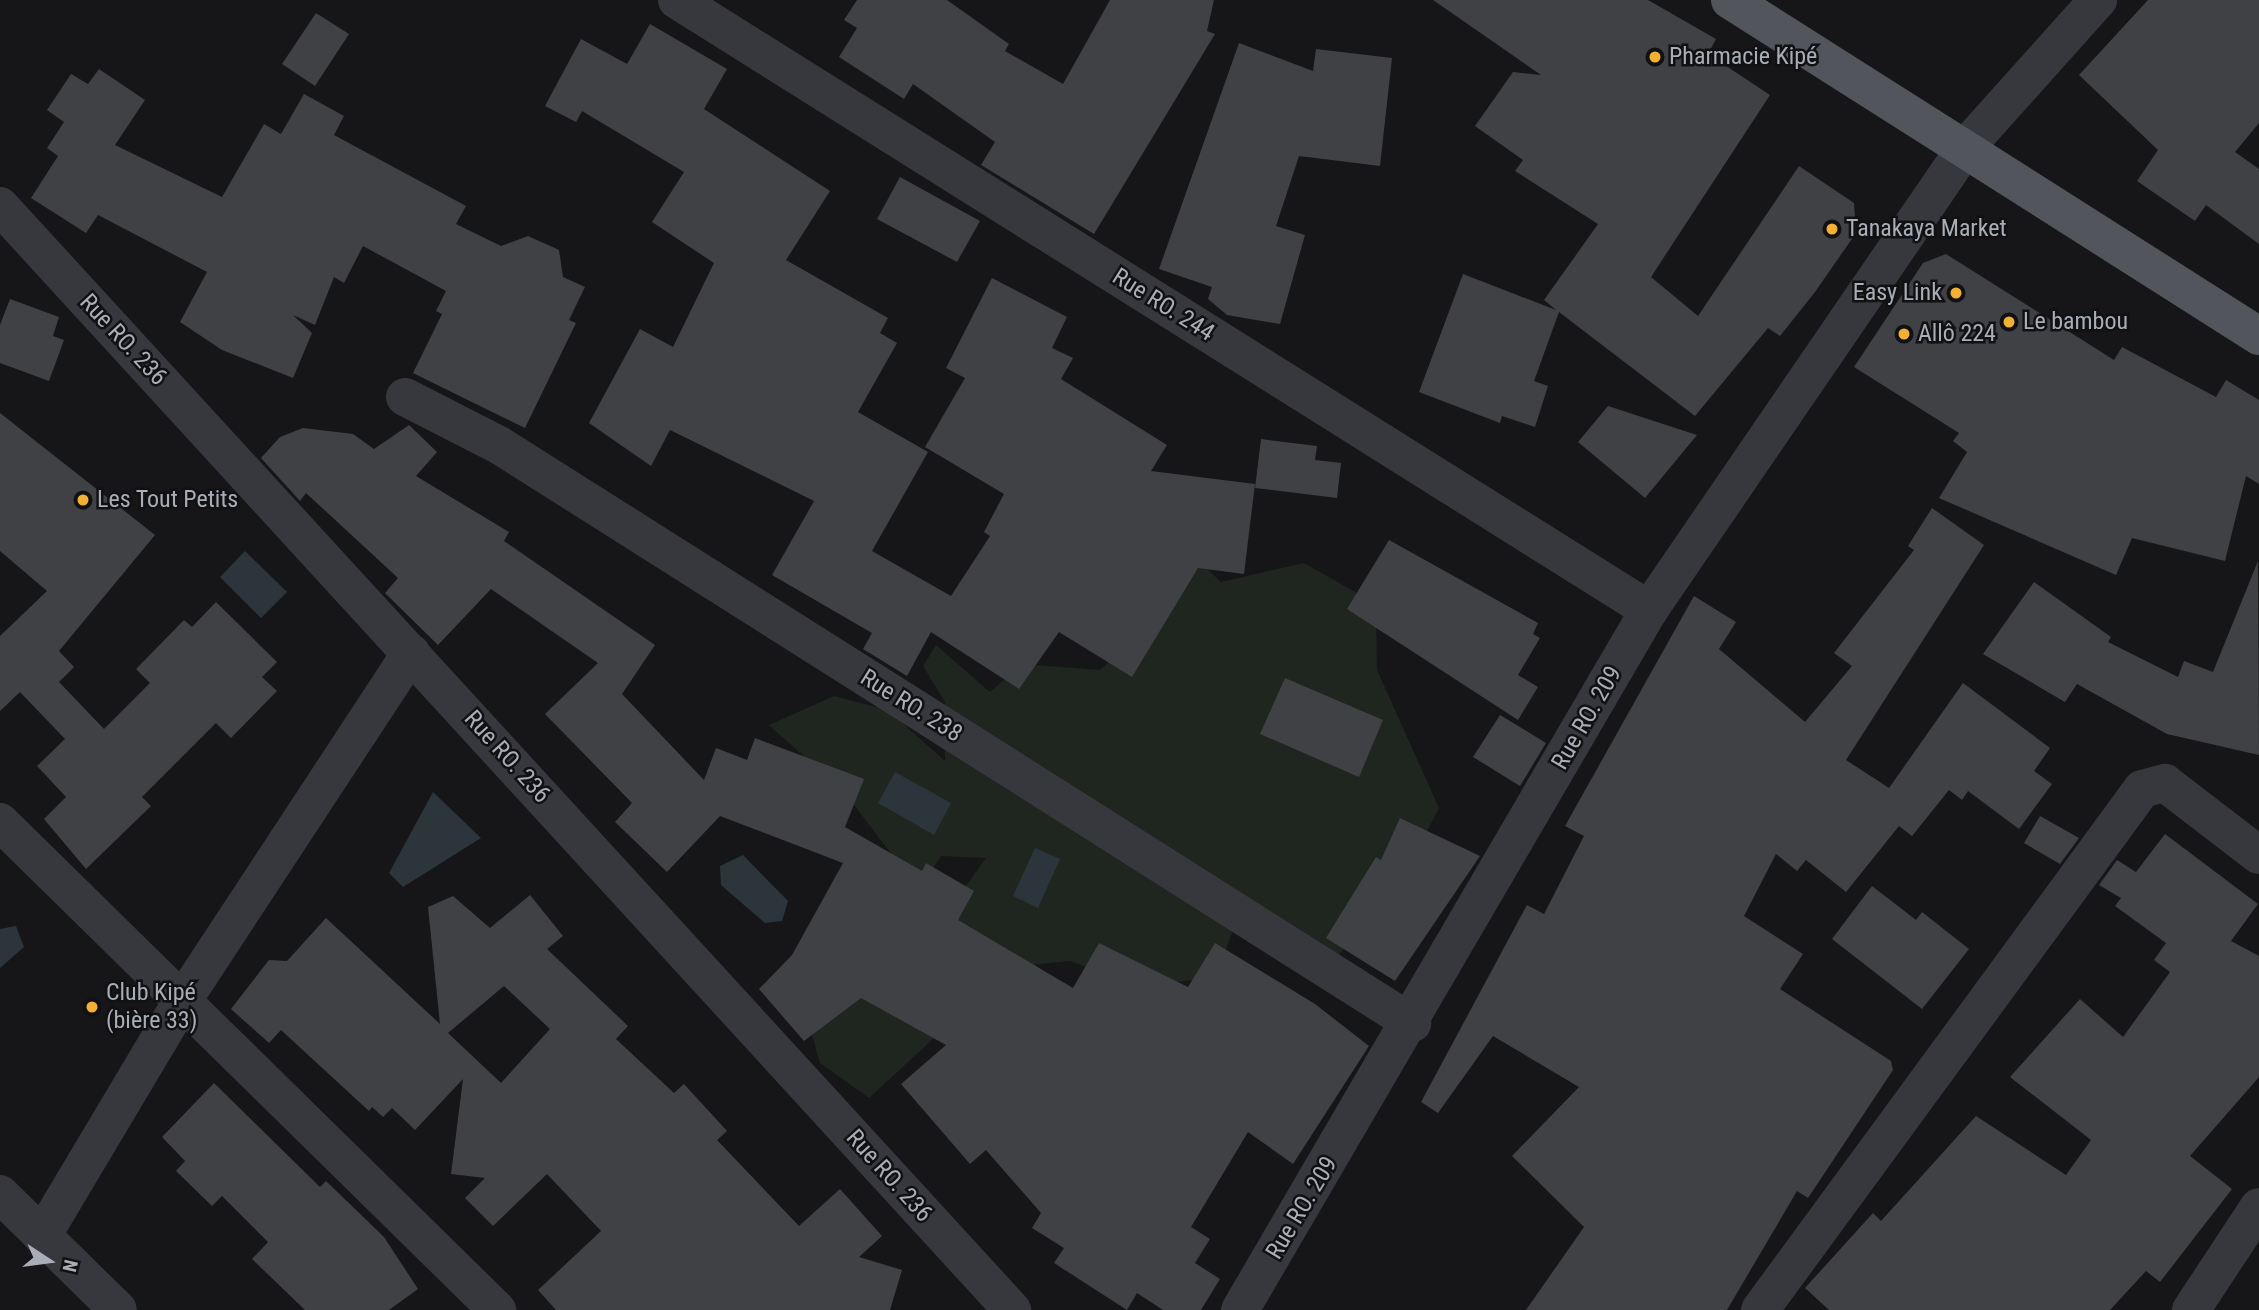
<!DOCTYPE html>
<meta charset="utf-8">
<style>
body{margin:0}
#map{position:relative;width:2259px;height:1310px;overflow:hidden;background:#161618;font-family:"Roboto Condensed",sans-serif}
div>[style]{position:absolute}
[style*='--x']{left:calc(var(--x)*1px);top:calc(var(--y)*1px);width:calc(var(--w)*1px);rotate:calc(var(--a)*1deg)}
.green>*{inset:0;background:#1e261f}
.water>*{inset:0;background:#2c353c}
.building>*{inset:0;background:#404145}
.minor>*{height:38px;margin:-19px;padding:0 19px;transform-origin:19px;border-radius:19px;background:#37383d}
.major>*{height:38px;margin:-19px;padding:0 19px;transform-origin:19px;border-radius:19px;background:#53555c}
.dots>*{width:19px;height:19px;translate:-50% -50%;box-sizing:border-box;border:4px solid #111113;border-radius:50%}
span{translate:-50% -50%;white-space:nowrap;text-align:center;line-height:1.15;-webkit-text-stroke:5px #111113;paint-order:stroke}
.poi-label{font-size:24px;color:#a8adb8}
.left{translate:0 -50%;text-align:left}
.right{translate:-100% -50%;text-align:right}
.street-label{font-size:24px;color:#a8adb8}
.north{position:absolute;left:14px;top:1226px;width:70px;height:70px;-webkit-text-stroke:5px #111113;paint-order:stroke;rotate:103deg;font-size:19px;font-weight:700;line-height:28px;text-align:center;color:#a8adb8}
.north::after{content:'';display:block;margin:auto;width:24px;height:32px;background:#a8adb8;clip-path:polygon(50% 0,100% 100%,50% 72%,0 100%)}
</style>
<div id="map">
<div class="green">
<div style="clip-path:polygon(1179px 542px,1221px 582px,1304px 563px,1376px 604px,1377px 670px,1439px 808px,1418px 849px,1382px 906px,1335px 959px,1233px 930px,1216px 977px,1139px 987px,1070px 961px,1011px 967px,869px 1098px,820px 1063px,796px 978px,953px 904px,986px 858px,941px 856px,919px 890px,844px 792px,769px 725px,834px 696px,888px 710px,945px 761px,945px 702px,923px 666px,936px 645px,990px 692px,1022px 664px,1100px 670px,1136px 638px)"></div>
</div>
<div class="water">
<div style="clip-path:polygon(245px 551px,287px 592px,261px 618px,220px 577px)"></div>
<div style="clip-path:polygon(895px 772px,951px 803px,934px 835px,878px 803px)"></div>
<div style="clip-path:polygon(433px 792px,481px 838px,403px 887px,389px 873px)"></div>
<div style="clip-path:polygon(1035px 848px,1060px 859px,1038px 908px,1013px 896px)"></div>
<div style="clip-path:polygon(743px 855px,788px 901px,782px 921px,765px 923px,721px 885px,720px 866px)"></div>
<div style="clip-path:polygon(16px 926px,24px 947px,0 968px,0 929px)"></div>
</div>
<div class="building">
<div style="clip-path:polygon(857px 0,947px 0,1009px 44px,1005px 51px,1063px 84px,1110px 0,1214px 0,1207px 31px,1215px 34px,1094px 234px,981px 165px,995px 142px,913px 84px,904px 99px,839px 57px,857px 28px,844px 20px)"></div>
<div style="clip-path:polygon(1433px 0,1648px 0,1716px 39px,1708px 54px,1770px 95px,1651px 277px,1698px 316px,1799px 166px,1854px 203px,1856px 233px,1815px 292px,1780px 336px,1768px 328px,1695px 416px,1559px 312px,1534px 381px,1548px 386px,1535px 427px,1502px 416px,1500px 423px,1419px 392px,1463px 274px,1556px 310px,1544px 300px,1598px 224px,1515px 171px,1523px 160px,1475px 126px,1513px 72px,1541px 75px)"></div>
<div style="clip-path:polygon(2148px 0,2259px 0,2259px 123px,2235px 152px,2259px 169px,2259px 244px,2206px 205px,2195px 221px,2137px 181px,2158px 150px,2079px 75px)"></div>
<div style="clip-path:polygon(316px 13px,349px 34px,315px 86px,282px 64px)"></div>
<div style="clip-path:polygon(650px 24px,727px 69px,704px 109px,830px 191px,786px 260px,888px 318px,880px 333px,897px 343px,858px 412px,928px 452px,872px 551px,951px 596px,990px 536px,984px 532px,1004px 494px,925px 447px,965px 378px,946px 368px,992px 278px,1067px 317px,1052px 348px,1073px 358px,1061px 379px,1167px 445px,1151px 471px,1255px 484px,1244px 574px,1198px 568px,1132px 677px,1059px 632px,1019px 689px,931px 632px,907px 676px,863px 649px,872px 633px,772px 575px,814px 501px,670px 430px,651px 466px,589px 423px,640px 329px,673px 347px,714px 263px,652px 222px,684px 172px,582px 111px,576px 122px,545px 106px,581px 39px,627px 64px)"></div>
<div style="clip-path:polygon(1239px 43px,1313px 71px,1316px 49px,1392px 58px,1380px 166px,1299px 156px,1276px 226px,1305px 235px,1280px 324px,1227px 315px,1208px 299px,1212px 287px,1159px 269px)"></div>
<div style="clip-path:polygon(99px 69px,145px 100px,115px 145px,222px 197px,264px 124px,281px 134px,304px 94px,344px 116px,334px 135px,466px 206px,456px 224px,501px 246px,528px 236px,559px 250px,563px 277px,585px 287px,569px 320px,576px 323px,525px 428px,413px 373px,442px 314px,436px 311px,446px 291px,363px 246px,344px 283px,334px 277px,315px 325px,293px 315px,312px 333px,293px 378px,222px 350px,180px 322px,207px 272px,98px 215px,86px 233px,31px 198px,58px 156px,47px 148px,64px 122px,47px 110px,71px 74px,88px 84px)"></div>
<div style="clip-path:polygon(900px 177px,980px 221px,957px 262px,877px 219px)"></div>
<div style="clip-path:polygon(1946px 254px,2114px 360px,2122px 347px,2216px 397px,2226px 380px,2259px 400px,2259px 484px,2246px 476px,2225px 561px,2132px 538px,2116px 575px,1939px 498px,1967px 452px,1953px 441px,1959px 433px,1854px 367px,1923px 263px)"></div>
<div style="clip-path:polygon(10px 299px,59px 317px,53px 336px,64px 340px,49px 381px,0 363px,0 325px)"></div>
<div style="clip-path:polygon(1608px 406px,1697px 435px,1645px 498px,1578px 442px)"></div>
<div style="clip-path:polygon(0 413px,155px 535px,59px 651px,74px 667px,59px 682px,104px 729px,150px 683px,136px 669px,184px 620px,192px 627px,216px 602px,277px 662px,262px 677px,277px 691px,231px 738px,216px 723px,142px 797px,151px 806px,86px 869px,44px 819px,66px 797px,37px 766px,65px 739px,20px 692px,0 711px,0 636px,47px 591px,0 551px)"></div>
<div style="clip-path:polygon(409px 425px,437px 452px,416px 476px,509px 532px,504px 541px,655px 645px,622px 694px,704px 780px,716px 748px,747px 760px,755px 738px,864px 779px,845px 827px,922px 871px,926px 863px,974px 891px,958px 920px,1073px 988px,1099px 943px,1188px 987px,1215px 943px,1315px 1004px,1369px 1046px,1293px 1164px,1248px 1132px,1191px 1227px,1210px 1239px,1195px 1263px,1220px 1279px,1201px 1310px,1163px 1310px,1137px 1293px,1127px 1310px,1054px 1263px,1064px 1248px,1032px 1228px,1041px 1213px,986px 1150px,970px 1164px,901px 1084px,946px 1045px,861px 998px,804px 1041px,759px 989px,792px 955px,843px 863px,720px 816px,667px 872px,615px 822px,632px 803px,545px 714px,598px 663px,491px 589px,438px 645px,385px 593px,398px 578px,306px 493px,300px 501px,261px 458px,280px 437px,303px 428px,353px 434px,374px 449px)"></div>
<div style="clip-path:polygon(1261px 439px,1317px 446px,1315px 460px,1341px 463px,1337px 498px,1255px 488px)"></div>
<div style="clip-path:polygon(1932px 508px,1984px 545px,1846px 760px,1889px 788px,1963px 683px,2050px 748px,2034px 771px,2052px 784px,2019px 829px,1968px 791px,1962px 800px,1949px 790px,1912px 836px,1899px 826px,1846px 892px,1806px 860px,1797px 871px,1776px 854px,1744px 916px,1803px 954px,1780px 989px,1891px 1061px,1893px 1070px,1808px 1198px,1797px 1191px,1727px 1310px,1526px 1310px,1584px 1227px,1512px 1156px,1579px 1087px,1493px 1036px,1438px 1113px,1421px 1102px,1527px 905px,1544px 914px,1584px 836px,1565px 826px,1694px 596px,1736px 622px,1719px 649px,1805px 722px,1852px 666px,1834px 653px,1914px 550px,1908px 546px)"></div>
<div style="clip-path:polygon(1389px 540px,1538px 623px,1533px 634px,1540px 638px,1518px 675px,1538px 687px,1518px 720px,1347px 609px)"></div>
<div style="clip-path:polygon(2258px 561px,2259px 755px,2167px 734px,2077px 684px,2065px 702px,1983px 654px,2034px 582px,2111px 637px,2108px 642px,2178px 677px,2184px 661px,2213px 672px)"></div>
<div style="clip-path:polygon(1285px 678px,1383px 720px,1359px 777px,1260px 734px)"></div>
<div style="clip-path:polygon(1500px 715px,1546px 743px,1520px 786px,1473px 757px)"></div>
<div style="clip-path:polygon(2040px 816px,2079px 838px,2060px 864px,2024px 843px)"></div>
<div style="clip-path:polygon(1400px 818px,1480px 856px,1395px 981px,1326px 938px,1376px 857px,1381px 860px)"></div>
<div style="clip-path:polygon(2165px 834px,2258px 904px,2231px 941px,2259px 956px,2259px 1077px,2190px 1156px,2232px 1189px,2160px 1282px,2146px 1271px,2110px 1310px,1829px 1310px,1805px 1288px,1873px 1213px,1881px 1221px,1976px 1116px,2066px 1175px,2091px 1140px,2010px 1077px,2080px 999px,2123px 1037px,2170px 972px,2154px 960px,2166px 943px,2115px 906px,2121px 898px,2099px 885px,2117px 860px,2136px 872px)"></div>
<div style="clip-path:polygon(1872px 886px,1916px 920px,1922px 912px,1969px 949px,1922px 1009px,1832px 939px)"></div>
<div style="clip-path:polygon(evenodd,530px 895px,563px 936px,547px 949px,628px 1026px,616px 1039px,674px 1093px,684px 1084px,727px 1131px,717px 1140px,799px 1226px,840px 1189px,882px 1236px,859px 1257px,902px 1270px,890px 1310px,556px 1310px,538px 1290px,601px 1231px,547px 1174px,493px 1226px,465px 1198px,485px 1178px,451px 1174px,463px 1079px,415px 1130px,392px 1108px,383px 1117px,372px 1107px,369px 1111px,281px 1030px,269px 1043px,231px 1009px,269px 960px,287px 961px,326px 918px,440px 1024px,428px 907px,453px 896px,490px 928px,530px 895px,504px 986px,550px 1029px,501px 1083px,448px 1033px,504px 986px)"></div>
<div style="clip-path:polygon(214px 1083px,320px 1187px,326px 1181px,384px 1237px,418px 1289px,389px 1310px,305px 1310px,252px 1259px,268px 1242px,222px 1196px,212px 1206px,176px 1171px,185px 1161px,162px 1137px)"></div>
</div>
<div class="minor">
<div style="--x:677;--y:0;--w:1148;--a:32.11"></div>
<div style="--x:0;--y:206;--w:1498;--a:47.49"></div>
<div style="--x:405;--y:397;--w:106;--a:27.1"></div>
<div style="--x:499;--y:445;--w:1081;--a:32.34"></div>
<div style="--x:0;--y:822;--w:697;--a:44.48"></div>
<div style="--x:0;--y:1194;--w:165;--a:44.5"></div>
<div style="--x:42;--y:1236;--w:271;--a:-59.2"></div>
<div style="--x:181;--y:1003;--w:419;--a:-56.7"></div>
<div style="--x:1240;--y:1310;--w:811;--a:-59.7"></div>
<div style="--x:1649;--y:610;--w:561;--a:-55.6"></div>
<div style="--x:1966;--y:147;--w:198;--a:-48.1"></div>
<div style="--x:1760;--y:1310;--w:646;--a:-53.75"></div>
<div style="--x:2142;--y:789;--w:24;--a:-15"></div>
<div style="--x:2165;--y:783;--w:118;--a:37.5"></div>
<div style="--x:2191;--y:1310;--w:123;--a:-56.6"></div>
</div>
<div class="major">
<div style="--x:1730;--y:0;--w:627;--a:32.42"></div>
</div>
<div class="dots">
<div style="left:1655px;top:57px;background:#f2b134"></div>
<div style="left:1832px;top:229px;background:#f2b134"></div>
<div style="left:1956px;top:293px;background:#f2b134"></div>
<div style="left:2009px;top:322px;background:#f2b134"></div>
<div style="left:1904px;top:334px;background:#f2b134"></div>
<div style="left:83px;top:500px;background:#f2b134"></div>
<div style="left:92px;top:1007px;background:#f2b134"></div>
</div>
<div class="poi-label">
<span class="left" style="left:1669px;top:57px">Pharmacie Kipé</span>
<span class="left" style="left:1846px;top:229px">Tanakaya Market</span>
<span class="right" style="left:1942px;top:293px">Easy Link</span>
<span class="left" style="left:2023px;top:322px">Le bambou</span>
<span class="left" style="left:1918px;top:334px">Allô 224</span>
<span class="left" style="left:97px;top:500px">Les Tout Petits</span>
<span class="left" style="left:106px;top:1007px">Club Kipé<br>(bière 33)</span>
</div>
<div class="street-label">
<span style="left:1163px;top:305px;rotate:32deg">Rue RO. 244</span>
<span style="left:123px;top:340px;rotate:47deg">Rue RO. 236</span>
<span style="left:911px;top:706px;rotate:32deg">Rue RO. 238</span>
<span style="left:1587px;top:718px;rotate:-60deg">Rue RO. 209</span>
<span style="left:507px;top:757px;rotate:48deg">Rue RO. 236</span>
<span style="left:889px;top:1176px;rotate:48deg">Rue RO. 236</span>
<span style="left:1302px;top:1208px;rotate:-59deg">Rue RO. 209</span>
</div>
<div class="north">N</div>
</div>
